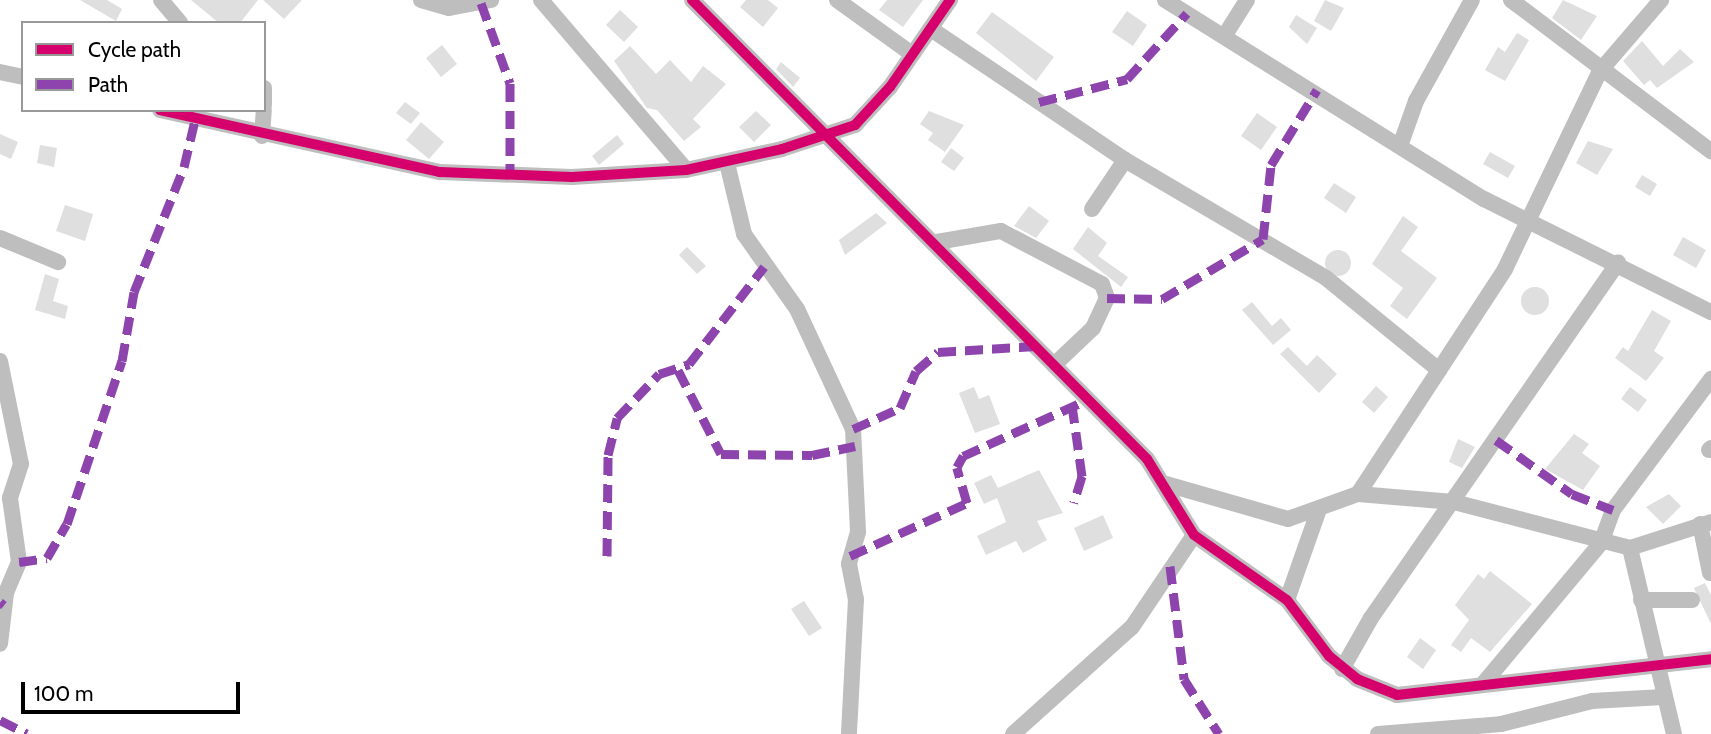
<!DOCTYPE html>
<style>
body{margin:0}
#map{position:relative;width:1711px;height:734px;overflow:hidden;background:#fff;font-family:Cabin,sans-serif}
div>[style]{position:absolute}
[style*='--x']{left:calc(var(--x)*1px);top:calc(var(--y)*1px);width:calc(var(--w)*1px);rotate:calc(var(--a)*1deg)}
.building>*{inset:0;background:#dfdfdf}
.round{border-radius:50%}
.minor>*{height:16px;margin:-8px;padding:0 8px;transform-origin:8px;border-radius:8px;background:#bebebe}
.quiet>*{height:9px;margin-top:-4.5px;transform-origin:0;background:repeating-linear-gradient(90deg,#8e44ad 0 18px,transparent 0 27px)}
.cycleway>*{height:10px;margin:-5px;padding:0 5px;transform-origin:5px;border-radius:5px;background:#d6006c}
span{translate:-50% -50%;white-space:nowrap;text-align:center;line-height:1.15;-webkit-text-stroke:6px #fff;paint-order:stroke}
.legend{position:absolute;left:21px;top:21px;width:245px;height:91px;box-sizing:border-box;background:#fff;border:2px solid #999;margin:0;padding:9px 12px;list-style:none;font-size:21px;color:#000}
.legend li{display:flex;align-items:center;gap:14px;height:35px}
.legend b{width:35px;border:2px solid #999}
.scale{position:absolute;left:21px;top:682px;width:219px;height:32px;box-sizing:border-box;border:4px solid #000;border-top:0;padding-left:9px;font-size:21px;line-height:24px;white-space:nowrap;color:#000;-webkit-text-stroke:5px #fff;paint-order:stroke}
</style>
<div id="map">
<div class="building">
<div style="clip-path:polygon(80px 0,107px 0,122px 9px,116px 21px)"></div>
<div style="clip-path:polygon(191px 0,258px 0,240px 23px,219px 23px)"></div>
<div style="clip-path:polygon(263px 0,302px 0,284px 19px)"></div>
<div style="clip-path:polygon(746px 0,768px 0,778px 8px,763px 27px,740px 7px)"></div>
<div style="clip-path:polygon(887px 0,923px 0,903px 27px,879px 10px)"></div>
<div style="clip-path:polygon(1325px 0,1344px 8px,1331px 31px,1314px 21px)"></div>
<div style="clip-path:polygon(1563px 0,1597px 16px,1581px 40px,1552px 18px)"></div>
<div style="clip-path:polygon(620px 10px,638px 27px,624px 42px,606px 25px)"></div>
<div style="clip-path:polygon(1127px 11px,1147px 25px,1133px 46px,1112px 32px)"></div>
<div style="clip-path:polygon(992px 12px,1054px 57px,1036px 81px,976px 33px)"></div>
<div style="clip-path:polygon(1296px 15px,1317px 28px,1307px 44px,1289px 27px)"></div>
<div style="clip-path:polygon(1517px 33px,1529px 40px,1505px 81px,1485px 70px,1498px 47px,1505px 52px)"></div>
<div style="clip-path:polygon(1642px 41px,1663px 66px,1680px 49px,1694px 62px,1657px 88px,1650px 80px,1644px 85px,1623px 61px)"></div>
<div style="clip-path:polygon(442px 45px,457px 64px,441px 77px,426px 58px)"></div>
<div style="clip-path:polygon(630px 46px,656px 74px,670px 60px,691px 82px,703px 66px,726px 84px,693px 119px,701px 127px,684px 141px,657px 110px,647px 108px,614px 61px)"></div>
<div style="clip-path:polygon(781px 62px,800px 78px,793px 87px,776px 69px)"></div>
<div style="clip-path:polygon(405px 102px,420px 113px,411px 124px,396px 113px)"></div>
<div style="clip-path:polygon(756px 111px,771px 125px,754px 142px,739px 127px)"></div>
<div style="clip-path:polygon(929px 111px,964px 125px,945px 152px,928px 140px,933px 133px,920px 124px)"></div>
<div style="clip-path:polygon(1257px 113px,1277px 127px,1261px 150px,1241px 136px)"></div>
<div style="clip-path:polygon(421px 122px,444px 142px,429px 159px,406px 140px)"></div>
<div style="clip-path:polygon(0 134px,18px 142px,11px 159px,0 154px)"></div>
<div style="clip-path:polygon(617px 135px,624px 144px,599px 165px,592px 156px)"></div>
<div style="clip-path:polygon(1588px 141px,1613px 149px,1597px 175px,1576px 163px)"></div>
<div style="clip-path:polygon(40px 145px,57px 148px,54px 167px,37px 163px)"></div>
<div style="clip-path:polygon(951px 148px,964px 158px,954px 171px,941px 162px)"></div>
<div style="clip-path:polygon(1490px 152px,1515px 166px,1508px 178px,1483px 164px)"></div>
<div style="clip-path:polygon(1642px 175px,1657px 184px,1650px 196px,1635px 187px)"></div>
<div style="clip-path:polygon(1334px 183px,1356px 197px,1346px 213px,1324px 198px)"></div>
<div style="clip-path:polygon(65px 205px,93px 214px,85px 241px,56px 231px)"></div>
<div style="clip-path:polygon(1029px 206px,1049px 221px,1036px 238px,1014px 226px)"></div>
<div style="clip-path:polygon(876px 213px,887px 223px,845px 255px,839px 240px)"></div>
<div style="clip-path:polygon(1403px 216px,1418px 227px,1401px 251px,1437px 278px,1407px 319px,1390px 306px,1403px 288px,1372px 264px)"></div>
<div style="clip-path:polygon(1088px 227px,1107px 243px,1098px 256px,1128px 277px,1121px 287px,1073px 249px)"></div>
<div style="clip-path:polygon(1683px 237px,1706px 250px,1696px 268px,1673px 255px)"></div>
<div style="clip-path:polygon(687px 247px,706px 266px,697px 274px,679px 255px)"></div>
<div class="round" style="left:1325px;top:250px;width:26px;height:26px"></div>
<div style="clip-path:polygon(45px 274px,59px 279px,53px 301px,68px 306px,65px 319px,35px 310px)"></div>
<div class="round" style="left:1521px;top:287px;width:28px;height:28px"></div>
<div style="clip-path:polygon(1252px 302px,1272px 326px,1281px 318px,1291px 330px,1273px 345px,1242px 310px)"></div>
<div style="clip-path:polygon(1652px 310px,1671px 321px,1654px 351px,1664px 358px,1646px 381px,1615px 358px,1623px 347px,1628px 351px)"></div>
<div style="clip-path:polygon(1288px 347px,1307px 366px,1317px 355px,1337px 374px,1319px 393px,1280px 354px)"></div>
<div style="clip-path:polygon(1376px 386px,1388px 397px,1374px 413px,1362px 402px)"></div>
<div style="clip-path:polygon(974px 387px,979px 399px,989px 395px,1000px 424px,975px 433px,959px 393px)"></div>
<div style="clip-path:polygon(1630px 387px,1647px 400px,1638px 412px,1621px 399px)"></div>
<div style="clip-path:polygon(1574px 434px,1589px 444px,1582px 453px,1600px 466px,1583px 490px,1545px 469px)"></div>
<div style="clip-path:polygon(1458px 439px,1475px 447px,1462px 468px,1449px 462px)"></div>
<div style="clip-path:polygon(1039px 470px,1063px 513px,1037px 521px,1047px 540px,1023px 553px,1016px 541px,986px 555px,977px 536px,1006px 522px,997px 498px,984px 504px,974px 483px,991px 475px,998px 488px)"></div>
<div style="clip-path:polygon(1669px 494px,1681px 506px,1663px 524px,1646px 507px)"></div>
<div style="clip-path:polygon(1103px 515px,1113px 538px,1084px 551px,1074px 528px)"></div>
<div style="clip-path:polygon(1490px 571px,1532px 604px,1490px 652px,1471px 638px,1461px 652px,1451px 645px,1469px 620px,1455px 605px,1478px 574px,1484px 579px)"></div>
<div style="clip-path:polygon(1705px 583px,1711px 595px,1711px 624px,1694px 588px)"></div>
<div style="clip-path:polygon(804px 601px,822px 628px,809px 636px,791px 609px)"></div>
<div style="clip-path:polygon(1420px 638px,1436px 650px,1423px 669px,1407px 657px)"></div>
</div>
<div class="minor">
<div style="--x:161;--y:0;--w:30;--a:50"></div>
<div style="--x:421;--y:0;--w:29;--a:16"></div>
<div style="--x:449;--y:8;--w:43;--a:-10.8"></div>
<div style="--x:541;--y:0;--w:223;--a:49.5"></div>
<div style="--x:692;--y:0;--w:646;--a:45.25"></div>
<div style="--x:1147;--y:459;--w:89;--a:58.3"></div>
<div style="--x:1194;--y:535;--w:113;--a:35"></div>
<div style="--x:1287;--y:600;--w:70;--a:53.1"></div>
<div style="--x:1329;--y:656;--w:36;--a:39"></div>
<div style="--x:1357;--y:679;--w:43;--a:21.8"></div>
<div style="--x:1397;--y:695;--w:316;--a:-6.5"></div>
<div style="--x:837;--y:0;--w:92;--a:35.8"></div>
<div style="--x:1165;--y:0;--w:376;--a:32"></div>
<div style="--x:1484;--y:199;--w:254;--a:26.5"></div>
<div style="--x:1511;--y:0;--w:251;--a:37.1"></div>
<div style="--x:931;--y:29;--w:234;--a:34"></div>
<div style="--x:1125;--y:160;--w:233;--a:30.4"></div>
<div style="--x:1326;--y:278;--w:146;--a:39.2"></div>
<div style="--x:1225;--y:35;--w:41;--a:-57.8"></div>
<div style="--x:0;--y:72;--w:24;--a:12"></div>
<div style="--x:264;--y:88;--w:17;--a:90"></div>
<div style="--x:160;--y:110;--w:287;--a:12.5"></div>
<div style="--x:440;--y:172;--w:132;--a:2.2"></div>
<div style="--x:572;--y:177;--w:114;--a:-3.5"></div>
<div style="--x:686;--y:170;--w:98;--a:-12.3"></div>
<div style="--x:782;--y:149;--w:77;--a:-18.2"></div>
<div style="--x:855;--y:125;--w:52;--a:-47.4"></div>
<div style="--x:890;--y:87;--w:106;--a:-55.4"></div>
<div style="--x:262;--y:136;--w:26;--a:-86"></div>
<div style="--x:1400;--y:146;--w:48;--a:-70.4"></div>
<div style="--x:1416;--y:101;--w:115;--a:-61"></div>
<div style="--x:727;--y:163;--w:73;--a:76.5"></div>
<div style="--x:744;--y:234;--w:92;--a:54.8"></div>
<div style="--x:797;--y:309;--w:132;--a:65"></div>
<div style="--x:853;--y:429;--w:103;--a:87.2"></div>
<div style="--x:858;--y:532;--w:33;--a:106"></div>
<div style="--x:849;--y:564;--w:36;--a:79"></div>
<div style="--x:856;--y:599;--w:135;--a:93"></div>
<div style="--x:1092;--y:209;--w:59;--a:-56"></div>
<div style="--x:0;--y:238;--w:63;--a:22.5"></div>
<div style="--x:937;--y:242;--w:65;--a:-9.8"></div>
<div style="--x:1001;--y:231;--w:114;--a:27.7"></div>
<div style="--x:1102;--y:284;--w:15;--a:70"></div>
<div style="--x:1107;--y:298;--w:33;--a:115"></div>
<div style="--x:1093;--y:328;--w:54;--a:136.5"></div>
<div style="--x:0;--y:361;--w:105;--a:78.5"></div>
<div style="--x:21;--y:464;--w:36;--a:108"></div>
<div style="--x:10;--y:498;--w:65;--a:82"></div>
<div style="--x:19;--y:562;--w:34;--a:113"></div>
<div style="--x:6;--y:593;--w:51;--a:96.7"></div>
<div style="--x:1709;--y:450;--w:3;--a:-45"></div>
<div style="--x:1166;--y:484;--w:127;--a:16"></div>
<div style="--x:1288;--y:519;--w:74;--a:-19.7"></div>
<div style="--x:1358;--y:494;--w:96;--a:4.8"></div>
<div style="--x:1454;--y:502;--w:182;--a:14.6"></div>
<div style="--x:1630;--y:548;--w:85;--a:-17.8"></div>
<div style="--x:1358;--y:494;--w:269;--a:-56.8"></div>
<div style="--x:1505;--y:269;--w:220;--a:-64.4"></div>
<div style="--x:1600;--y:71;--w:94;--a:-49.3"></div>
<div style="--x:1700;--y:524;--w:50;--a:78.5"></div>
<div style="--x:1630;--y:548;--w:191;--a:76.7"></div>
<div style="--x:1287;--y:600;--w:93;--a:-70.6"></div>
<div style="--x:1641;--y:600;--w:51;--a:0"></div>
<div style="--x:1342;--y:669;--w:59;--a:-60.4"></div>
<div style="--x:1371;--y:618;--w:433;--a:-55.2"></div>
<div style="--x:1483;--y:684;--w:184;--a:-50.1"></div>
<div style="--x:1601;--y:543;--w:35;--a:-70"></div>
<div style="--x:1613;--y:510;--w:164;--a:-53.2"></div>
<div style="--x:1013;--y:734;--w:160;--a:-42"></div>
<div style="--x:1132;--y:627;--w:111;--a:-56"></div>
<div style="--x:1378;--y:734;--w:123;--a:-4.6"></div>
<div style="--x:1501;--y:724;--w:94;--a:-14.2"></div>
<div style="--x:1592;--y:701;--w:71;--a:-3.2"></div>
</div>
<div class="quiet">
<div style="--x:481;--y:3;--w:85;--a:70.1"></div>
<div style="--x:510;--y:83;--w:93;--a:90"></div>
<div style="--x:1039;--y:102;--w:91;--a:-14.6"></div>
<div style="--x:1127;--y:79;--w:89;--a:-47.7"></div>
<div style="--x:1107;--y:298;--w:55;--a:1"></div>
<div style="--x:1162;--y:299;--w:117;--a:-30.7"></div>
<div style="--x:1263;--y:239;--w:74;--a:-83.8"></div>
<div style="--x:1271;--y:165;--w:88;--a:-58.5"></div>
<div style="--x:678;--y:370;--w:94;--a:62.9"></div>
<div style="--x:721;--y:454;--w:91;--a:0.6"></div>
<div style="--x:812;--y:455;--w:44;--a:-11.8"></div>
<div style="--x:1072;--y:405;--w:72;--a:82"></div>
<div style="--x:1082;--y:476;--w:28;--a:107"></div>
<div style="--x:853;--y:429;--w:51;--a:-24.1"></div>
<div style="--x:900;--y:408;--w:40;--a:-66.6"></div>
<div style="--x:916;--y:371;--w:29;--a:-41"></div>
<div style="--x:938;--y:352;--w:98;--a:-3.5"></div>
<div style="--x:1496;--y:440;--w:93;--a:35.4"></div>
<div style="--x:1572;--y:494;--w:44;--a:21.3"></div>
<div style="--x:607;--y:556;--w:101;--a:-89.4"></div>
<div style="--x:608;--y:455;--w:38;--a:-76"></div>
<div style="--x:617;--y:418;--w:61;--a:-46.3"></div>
<div style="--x:659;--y:374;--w:32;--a:-18"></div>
<div style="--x:689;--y:364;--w:123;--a:-52.3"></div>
<div style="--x:850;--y:556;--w:128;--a:-24.4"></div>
<div style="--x:967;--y:503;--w:37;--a:-106"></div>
<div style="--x:957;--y:467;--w:13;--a:-61"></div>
<div style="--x:963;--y:456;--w:133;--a:-24.4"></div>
<div style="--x:19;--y:562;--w:28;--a:-8"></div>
<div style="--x:47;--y:558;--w:39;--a:-60"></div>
<div style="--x:67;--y:524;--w:172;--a:-71.4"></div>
<div style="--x:122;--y:361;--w:70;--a:-80.1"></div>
<div style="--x:134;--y:292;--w:135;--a:-68.2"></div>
<div style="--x:184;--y:167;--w:48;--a:-76.8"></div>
<div style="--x:1170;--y:566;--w:114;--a:82.9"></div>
<div style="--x:1184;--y:679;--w:65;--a:57.5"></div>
<div style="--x:0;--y:602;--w:5;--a:37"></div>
<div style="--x:0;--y:720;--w:30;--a:27"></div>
</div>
<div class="cycleway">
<div style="--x:692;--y:0;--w:646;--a:45.25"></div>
<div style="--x:1147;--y:459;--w:89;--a:58.3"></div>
<div style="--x:1194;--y:535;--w:113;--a:35"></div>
<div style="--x:1287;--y:600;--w:70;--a:53.1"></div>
<div style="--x:1329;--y:656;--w:36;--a:39"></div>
<div style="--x:1357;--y:679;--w:43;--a:21.8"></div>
<div style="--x:1397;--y:695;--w:316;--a:-6.5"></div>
<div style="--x:160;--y:110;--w:287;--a:12.5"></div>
<div style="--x:440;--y:172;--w:132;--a:2.2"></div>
<div style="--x:572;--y:177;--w:114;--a:-3.5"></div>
<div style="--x:686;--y:170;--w:98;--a:-12.3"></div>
<div style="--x:782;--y:149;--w:77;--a:-18.2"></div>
<div style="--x:855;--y:125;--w:52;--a:-47.4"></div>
<div style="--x:890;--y:87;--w:106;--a:-55.4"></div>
</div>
<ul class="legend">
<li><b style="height:9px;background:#d6006c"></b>Cycle path</li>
<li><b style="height:9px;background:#8e44ad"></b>Path</li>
</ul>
<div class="scale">100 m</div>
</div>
